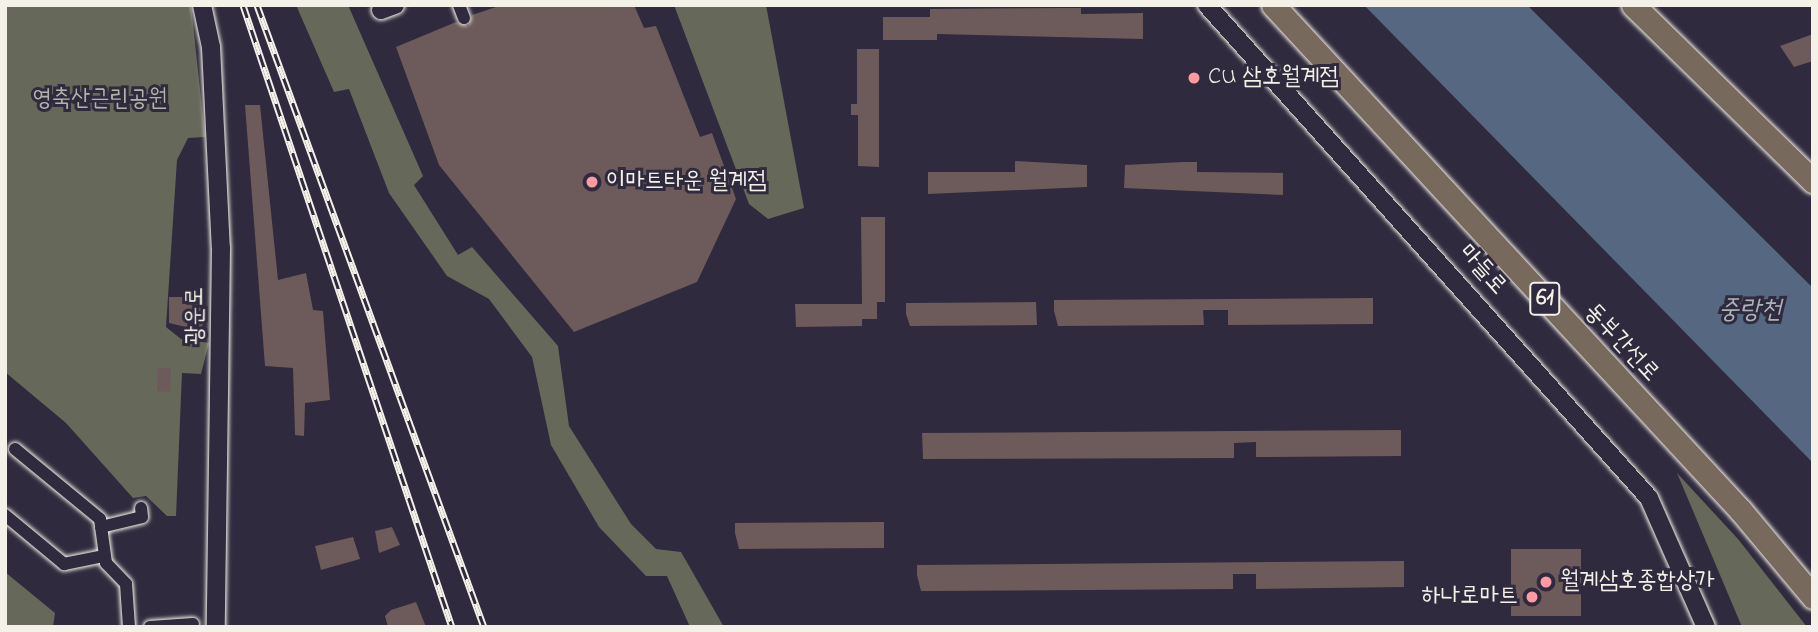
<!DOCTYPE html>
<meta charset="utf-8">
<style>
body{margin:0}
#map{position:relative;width:1818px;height:632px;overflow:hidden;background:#2f2a3d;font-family:"Indie Flower","Poor Story",sans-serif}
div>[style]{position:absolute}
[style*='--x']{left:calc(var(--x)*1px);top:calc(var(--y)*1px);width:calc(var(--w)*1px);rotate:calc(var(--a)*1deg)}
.green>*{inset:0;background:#666859}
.water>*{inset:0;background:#566781}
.building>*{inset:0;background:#6d5a5a}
.roads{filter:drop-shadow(0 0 2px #f4f1e8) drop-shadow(0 0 2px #f4f1e8)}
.street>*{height:12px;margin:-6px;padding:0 6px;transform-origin:6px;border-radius:6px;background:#2f2a3d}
.secondary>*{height:18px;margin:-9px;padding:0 9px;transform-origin:9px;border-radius:9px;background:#2f2a3d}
.highway>*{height:23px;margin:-11.5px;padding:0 11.5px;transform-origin:11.5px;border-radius:11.5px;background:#77695c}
.rail>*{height:7px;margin-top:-3.5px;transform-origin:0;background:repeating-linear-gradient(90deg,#2f2a3d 0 13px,#f4f1e8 0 26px);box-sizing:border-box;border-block:2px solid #f4f1e8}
.dots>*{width:19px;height:19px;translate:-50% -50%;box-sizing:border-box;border:4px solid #2f2a3d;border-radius:50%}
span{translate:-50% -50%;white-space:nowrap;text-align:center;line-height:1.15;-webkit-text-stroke:6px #2f2a3d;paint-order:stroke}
.shield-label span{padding:2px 5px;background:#2f2a3d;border:2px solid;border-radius:5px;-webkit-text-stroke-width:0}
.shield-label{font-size:23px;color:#f4f1e8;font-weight:700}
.poi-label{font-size:24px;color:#f4f1e8}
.left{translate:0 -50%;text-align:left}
.right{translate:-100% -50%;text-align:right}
.park-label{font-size:24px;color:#b4b3a8}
.street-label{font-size:24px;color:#f4f1e8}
.water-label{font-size:26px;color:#adb3ba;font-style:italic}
.frame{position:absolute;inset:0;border:7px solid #f4f1e8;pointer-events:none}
</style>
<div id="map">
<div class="green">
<div style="clip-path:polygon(5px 5px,191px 5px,205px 137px,188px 138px,177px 160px,166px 327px,181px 339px,209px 343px,201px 374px,182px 373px,176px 516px,167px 516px,146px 496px,133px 498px,66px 423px,5px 372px)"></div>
<div style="clip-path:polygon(296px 5px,348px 5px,423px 176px,414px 185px,458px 255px,472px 247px,558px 346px,569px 426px,631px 524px,656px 549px,681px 552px,724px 627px,690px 627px,667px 576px,646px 576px,599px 527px,551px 445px,532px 357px,489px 299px,447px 276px,389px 193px,349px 89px,334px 92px)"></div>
<div style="clip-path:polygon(674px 5px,766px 5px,804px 208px,768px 219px,749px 204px)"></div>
<div style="clip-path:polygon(1677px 473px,1738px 539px,1807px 627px,1742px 627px)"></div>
<div style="clip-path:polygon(5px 572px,55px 613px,53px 627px,5px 627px)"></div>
</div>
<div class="water">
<div style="clip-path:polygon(1364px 5px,1527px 5px,1813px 288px,1813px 463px)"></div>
</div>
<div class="building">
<div style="clip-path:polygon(502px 5px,634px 5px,644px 28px,656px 26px,700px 137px,712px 133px,736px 199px,697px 282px,574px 332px,439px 165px,396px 47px,456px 22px,468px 26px,472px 15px)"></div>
<div style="clip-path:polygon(1066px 8px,1081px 8px,1081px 14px,1143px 13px,1143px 39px,937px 34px,937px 40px,883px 40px,883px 17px,930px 17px,930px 9px)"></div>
<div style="clip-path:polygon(1813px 34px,1813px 61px,1794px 67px,1780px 46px)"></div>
<div style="clip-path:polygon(857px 49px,879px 49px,879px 167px,858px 166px,858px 115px,851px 115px,851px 104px,857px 104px)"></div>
<div style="clip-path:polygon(245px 105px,260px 105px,278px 280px,306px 273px,313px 310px,323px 311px,330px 400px,305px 403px,304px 436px,295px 435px,293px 368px,265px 366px)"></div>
<div style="clip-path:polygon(1015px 161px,1087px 165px,1087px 187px,928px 194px,928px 172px,1015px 172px)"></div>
<div style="clip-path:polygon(1183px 162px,1197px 162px,1197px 172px,1283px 173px,1283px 195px,1124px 188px,1125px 165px)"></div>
<div style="clip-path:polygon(861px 217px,885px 217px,885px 302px,877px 302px,877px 319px,862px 319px,862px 326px,796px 327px,795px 304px,862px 304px)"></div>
<div style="clip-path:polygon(203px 286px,203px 325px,198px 330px,169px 323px,169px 297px,191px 297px)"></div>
<div style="clip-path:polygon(1373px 298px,1373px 324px,1228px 325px,1228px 310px,1203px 310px,1204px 325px,1058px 326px,1054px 311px,1054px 300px)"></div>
<div style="clip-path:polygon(1036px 302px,1037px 325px,910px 326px,906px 314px,906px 303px)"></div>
<div style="clip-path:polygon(158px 368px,171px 368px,170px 392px,157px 391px)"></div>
<div style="clip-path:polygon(1401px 430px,1401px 456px,1256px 457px,1256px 442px,1234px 443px,1234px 458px,923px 459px,922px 433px)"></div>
<div style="clip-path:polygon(884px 522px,884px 548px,739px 549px,735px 533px,735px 523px)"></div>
<div style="clip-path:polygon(392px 527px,400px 545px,379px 553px,375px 531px)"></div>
<div style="clip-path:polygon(353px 537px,360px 559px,321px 570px,315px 546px)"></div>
<div style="clip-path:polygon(1511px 549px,1581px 549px,1581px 616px,1511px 616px)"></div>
<div style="clip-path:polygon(1404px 561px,1404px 587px,1256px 589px,1256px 574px,1233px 574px,1233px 589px,921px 591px,917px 575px,917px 565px)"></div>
<div style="clip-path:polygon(416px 602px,426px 627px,388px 627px,385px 616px,391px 610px)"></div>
</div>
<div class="roads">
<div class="street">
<div style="--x:459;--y:5;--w:14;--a:69"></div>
<div style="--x:15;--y:449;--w:110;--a:39.5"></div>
<div style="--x:100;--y:519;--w:44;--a:82.2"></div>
<div style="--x:106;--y:563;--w:29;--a:46"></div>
<div style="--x:126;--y:584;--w:43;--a:86"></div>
<div style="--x:5;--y:515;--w:77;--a:39.7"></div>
<div style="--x:64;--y:564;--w:41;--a:-11.3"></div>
<div style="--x:101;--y:527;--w:42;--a:-13.7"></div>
<div style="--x:142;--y:517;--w:9;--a:-96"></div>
<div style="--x:150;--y:627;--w:43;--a:-4"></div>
</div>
<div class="secondary">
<div style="--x:202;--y:5;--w:43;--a:77.9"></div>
<div style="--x:211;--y:47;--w:201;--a:87.2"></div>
<div style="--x:221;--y:248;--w:379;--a:90.8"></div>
<div style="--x:1207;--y:5;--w:662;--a:48.12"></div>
<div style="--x:1649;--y:498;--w:141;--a:66.2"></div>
<div style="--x:381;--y:10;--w:15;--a:-20"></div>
</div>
<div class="highway">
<div style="--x:1273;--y:5;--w:689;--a:47.23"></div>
<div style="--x:1741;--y:511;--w:112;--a:50.1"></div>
<div style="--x:1633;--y:5;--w:252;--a:44.4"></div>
</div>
</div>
<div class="rail">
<div style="--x:243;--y:5;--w:656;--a:71.43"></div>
<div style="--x:257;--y:5;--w:662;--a:69.95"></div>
</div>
<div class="dots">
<div style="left:1194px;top:78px;background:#ff9aa2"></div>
<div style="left:592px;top:182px;background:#ff9aa2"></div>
<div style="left:1546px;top:582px;background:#ff9aa2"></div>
<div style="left:1532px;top:597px;background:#ff9aa2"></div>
</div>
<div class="shield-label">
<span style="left:1545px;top:299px">61</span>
</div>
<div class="poi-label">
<span class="left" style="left:1208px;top:78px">CU 삼호월계점</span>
<span class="left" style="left:606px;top:182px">이마트타운 월계점</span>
<span class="left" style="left:1560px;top:582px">월계삼호종합상가</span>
<span class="right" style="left:1518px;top:597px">하나로마트</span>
</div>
<div class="park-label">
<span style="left:100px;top:100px">영축산근린공원</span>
</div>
<div class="street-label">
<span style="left:1482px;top:270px;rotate:48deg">마들로</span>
<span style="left:196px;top:316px;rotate:-90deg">광운로</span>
<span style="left:1621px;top:343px;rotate:47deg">동부간선로</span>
</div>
<div class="water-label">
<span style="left:1750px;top:312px">중랑천</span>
</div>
<div class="frame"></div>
</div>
